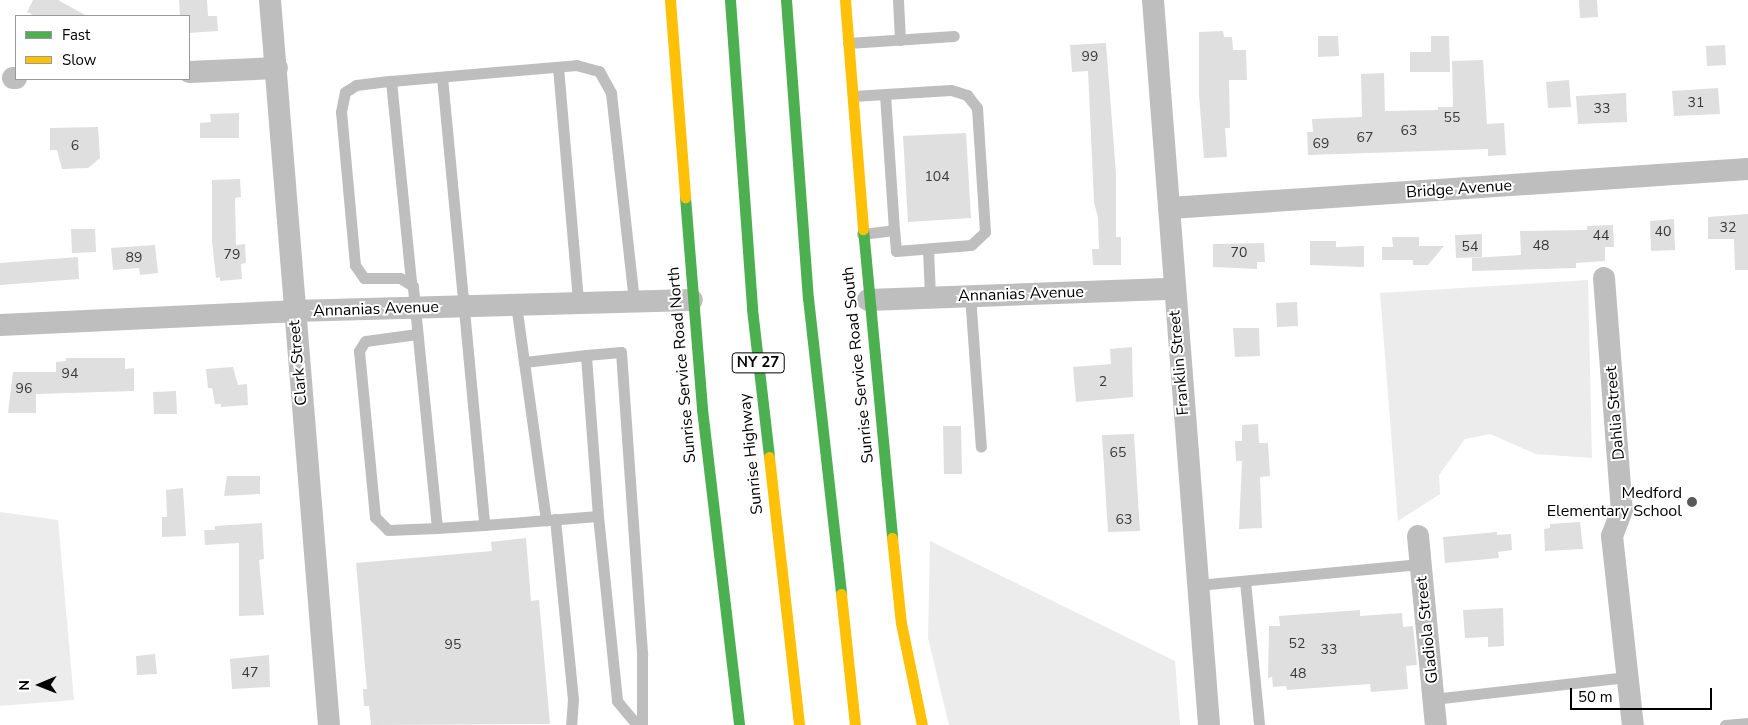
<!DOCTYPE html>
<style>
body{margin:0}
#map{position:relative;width:1748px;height:725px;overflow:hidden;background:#fff;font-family:"Nunito Sans",sans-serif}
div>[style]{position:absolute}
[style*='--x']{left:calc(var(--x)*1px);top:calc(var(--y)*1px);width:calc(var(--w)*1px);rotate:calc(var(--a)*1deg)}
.green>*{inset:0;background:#ececec}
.building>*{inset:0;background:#dfdfdf}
.lane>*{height:11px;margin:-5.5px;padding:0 5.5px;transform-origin:5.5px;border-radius:5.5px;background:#bebebe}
.street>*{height:22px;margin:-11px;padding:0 11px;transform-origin:11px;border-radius:11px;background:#bebebe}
.fast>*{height:11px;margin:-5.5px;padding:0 5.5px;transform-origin:5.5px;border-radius:5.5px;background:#4caf50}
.slow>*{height:11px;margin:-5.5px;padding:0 5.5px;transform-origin:5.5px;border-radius:5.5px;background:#ffc107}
.dots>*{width:14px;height:14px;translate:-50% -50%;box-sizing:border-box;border:2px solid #fff;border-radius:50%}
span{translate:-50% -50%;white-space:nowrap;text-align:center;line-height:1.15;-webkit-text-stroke:4px #fff;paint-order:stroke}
.number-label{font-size:14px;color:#383838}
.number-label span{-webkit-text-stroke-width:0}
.shield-label span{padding:1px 4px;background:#fff;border:1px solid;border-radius:4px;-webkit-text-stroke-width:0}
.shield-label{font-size:15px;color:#000;font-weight:700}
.street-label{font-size:16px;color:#000}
.poi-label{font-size:16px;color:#000}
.right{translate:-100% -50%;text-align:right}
.legend{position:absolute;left:15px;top:15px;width:175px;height:65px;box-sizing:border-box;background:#fff;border:1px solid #999;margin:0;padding:6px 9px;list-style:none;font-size:15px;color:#000}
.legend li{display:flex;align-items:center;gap:10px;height:25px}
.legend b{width:25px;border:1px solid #999}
.north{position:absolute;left:15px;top:660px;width:50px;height:50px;-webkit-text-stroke:4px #fff;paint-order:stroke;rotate:269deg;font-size:14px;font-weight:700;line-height:20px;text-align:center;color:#000}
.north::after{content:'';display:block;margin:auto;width:18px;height:22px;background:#000;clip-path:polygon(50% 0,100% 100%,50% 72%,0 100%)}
.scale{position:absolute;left:1570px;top:688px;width:142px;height:22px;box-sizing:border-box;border:2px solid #000;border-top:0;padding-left:6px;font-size:15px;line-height:18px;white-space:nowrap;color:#000;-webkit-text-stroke:4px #fff;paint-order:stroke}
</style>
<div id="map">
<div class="green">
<div style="clip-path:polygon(1588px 280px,1592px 458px,1536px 454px,1490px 434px,1465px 439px,1439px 475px,1440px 494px,1398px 521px,1380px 293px)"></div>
<div style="clip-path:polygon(0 512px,58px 520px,74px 700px,0 706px)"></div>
<div style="clip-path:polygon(930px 541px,1175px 661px,1180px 725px,949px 725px,928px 638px)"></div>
</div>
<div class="building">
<div style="clip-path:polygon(33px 0,58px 0,87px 16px,35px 16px,27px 12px)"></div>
<div style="clip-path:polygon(179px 0,207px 0,208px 16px,217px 16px,218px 31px,189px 33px,189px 16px,180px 16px)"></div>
<div style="clip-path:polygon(1579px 0,1597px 0,1598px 17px,1580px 18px)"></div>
<div style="clip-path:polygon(1223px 31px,1224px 37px,1232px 37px,1233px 50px,1246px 50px,1247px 80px,1229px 80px,1230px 128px,1225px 128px,1227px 157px,1204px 158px,1199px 95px,1199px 32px)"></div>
<div style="clip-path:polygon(1318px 36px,1338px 36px,1339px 56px,1318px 57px)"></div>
<div style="clip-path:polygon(1431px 36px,1449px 36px,1450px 72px,1410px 72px,1410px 52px,1431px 52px)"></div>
<div style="clip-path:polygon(1106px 43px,1116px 174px,1116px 237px,1121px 237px,1121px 265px,1093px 265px,1092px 249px,1099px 249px,1098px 218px,1094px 202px,1088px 71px,1072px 72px,1070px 45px)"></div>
<div style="clip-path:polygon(1725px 45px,1726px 65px,1707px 66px,1706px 46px)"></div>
<div style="clip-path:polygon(1483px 60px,1487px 124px,1504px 123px,1506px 155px,1488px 156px,1488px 149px,1308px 155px,1307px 132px,1313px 132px,1312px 119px,1362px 117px,1361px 74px,1384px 73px,1385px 111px,1438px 110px,1438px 107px,1453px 107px,1452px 61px)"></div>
<div style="clip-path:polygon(1569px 80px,1571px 107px,1548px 108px,1546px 82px)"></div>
<div style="clip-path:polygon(1718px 88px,1720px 114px,1674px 116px,1672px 91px)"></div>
<div style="clip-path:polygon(1626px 93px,1627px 122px,1578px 124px,1576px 96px)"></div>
<div style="clip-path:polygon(239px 113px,239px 138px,200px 138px,200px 123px,211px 122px,210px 114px)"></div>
<div style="clip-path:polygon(98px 127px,100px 158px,88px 168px,62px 169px,57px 150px,50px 150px,50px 128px)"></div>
<div style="clip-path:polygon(966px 133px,971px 218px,908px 222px,903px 136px)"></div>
<div style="clip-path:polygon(240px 179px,241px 197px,235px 198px,236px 245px,245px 244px,246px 263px,241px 264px,242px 279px,220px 281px,220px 277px,216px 278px,212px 241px,212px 180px)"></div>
<div style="clip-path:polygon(1748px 214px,1748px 270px,1735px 270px,1734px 239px,1708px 239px,1708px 217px)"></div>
<div style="clip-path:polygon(1674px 219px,1675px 250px,1651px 251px,1650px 221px)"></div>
<div style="clip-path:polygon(1613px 225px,1614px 247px,1605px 247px,1605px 261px,1576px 263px,1576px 268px,1472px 271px,1472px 258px,1521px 255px,1520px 231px,1587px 230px,1587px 226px)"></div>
<div style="clip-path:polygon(71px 229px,95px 229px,96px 252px,72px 253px)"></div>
<div style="clip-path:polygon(1482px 234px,1482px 257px,1456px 258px,1455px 235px)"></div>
<div style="clip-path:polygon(1392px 237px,1419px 237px,1419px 246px,1444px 246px,1428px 265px,1413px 265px,1413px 260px,1382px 260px,1382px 247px,1393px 247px)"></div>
<div style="clip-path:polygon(1310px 241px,1336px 241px,1336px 247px,1364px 246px,1364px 267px,1310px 265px)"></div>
<div style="clip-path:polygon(1264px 243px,1265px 262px,1257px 262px,1257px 269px,1213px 267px,1213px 244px)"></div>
<div style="clip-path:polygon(155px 245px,158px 273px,140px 275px,139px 268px,113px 270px,111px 248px)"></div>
<div style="clip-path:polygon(78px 257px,79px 279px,0 285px,0 263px)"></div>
<div style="clip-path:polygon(1297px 302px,1298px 326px,1277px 327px,1276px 303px)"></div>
<div style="clip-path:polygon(1233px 328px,1259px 328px,1260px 356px,1235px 357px)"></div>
<div style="clip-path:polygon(1132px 347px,1133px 397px,1076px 402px,1073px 367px,1111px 364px,1110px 349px)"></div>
<div style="clip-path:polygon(66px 358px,125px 358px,125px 369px,134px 368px,134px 391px,36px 394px,36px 413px,8px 413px,13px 372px,56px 372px,56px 362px,66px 361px)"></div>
<div style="clip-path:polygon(233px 367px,238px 385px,247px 384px,248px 405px,221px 407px,221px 404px,215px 404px,212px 388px,208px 388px,206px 369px)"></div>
<div style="clip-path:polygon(176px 391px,177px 414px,154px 414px,153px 392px)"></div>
<div style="clip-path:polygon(1258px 424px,1259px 443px,1268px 443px,1270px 476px,1260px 477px,1262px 528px,1239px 529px,1242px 461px,1236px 461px,1235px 441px,1242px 441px,1242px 425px)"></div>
<div style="clip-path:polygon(943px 426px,961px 426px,962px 474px,944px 474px)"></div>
<div style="clip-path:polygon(1134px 434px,1140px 531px,1108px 532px,1102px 435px)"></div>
<div style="clip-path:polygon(227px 476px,260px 476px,260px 494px,224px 496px)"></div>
<div style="clip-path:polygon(183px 488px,186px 536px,162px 537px,162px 517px,167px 517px,166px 490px)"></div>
<div style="clip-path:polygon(1580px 522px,1583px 549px,1545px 551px,1544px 529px,1550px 528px,1550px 524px)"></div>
<div style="clip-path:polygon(262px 523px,264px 559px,259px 560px,264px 615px,239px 616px,239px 543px,205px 545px,204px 530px,215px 530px,215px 526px)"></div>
<div style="clip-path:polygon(1497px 532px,1497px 535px,1511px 534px,1512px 550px,1498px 552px,1499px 558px,1445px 563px,1443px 537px)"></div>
<div style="clip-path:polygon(526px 538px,531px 601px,539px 600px,550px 724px,371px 725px,369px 706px,364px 706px,363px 689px,367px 689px,356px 563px,492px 551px,491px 542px)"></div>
<div style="clip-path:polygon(1503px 608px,1504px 646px,1488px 647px,1488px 637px,1465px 638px,1463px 610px)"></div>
<div style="clip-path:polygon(1360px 610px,1360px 616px,1402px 613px,1403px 627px,1413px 626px,1417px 665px,1406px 666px,1408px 689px,1371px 692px,1370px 684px,1287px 690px,1286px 686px,1273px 687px,1272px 677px,1268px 678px,1269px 626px,1280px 626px,1279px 616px)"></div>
<div style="clip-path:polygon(155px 654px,157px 674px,137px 675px,136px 656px)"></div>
<div style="clip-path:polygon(269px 655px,270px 687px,232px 689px,230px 659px)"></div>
</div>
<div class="lane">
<div style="--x:898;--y:0;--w:40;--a:87.1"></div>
<div style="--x:848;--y:43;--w:106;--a:-3.8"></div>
<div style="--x:558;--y:67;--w:236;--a:85.1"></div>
<div style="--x:442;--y:77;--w:450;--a:84.6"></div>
<div style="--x:484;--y:525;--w:114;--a:-4.5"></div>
<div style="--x:598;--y:516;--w:161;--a:-94.3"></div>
<div style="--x:586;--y:355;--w:62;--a:173.6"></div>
<div style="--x:524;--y:362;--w:59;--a:-97.9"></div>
<div style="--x:391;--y:81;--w:203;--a:84.3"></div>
<div style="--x:853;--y:96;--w:98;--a:-3.5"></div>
<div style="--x:951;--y:90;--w:17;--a:17"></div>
<div style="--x:967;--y:95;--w:16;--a:52"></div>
<div style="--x:977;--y:108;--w:124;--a:86.3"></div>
<div style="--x:985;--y:232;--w:19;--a:137"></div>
<div style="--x:971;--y:245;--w:75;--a:175.4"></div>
<div style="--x:896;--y:251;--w:21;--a:-95"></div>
<div style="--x:862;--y:234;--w:32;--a:-7"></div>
<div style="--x:894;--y:230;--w:136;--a:-93.8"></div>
<div style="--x:928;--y:249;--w:48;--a:87.6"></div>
<div style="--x:970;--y:295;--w:152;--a:85.9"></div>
<div style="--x:417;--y:334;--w:52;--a:172.3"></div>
<div style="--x:365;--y:341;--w:12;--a:121"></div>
<div style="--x:359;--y:351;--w:167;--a:84.5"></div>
<div style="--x:375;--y:517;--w:18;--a:45"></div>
<div style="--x:388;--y:530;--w:49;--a:-2.3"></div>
<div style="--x:586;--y:355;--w:35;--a:-5"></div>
<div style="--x:621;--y:352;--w:304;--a:86"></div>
<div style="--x:642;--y:655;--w:70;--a:90"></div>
<div style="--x:524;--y:362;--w:160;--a:82.1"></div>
<div style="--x:598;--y:516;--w:186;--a:84.1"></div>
<div style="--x:617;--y:701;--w:31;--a:50"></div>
<div style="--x:555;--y:519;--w:181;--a:84.3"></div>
<div style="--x:573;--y:699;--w:26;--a:94"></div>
<div style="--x:484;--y:525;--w:47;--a:176.3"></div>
<div style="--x:437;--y:528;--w:243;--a:-95.7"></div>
<div style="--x:413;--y:286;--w:15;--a:-148"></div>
<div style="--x:400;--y:278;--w:36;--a:180"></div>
<div style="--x:364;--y:278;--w:16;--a:-125"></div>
<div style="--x:355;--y:265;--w:154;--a:-95.2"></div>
<div style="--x:341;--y:112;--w:20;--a:-79"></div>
<div style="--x:345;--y:92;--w:13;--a:-32"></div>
<div style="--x:356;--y:85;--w:35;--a:-7"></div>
<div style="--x:391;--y:81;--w:186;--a:-4.9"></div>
<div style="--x:576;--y:65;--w:24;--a:15"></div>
<div style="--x:599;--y:71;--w:25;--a:61"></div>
<div style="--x:611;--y:93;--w:209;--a:83.7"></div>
<div style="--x:1245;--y:581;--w:145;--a:84.4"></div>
<div style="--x:1198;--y:585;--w:223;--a:-5.4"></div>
<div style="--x:1433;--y:699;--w:195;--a:-6.5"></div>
<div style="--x:1725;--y:725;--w:23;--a:-5"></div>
</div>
<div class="street">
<div style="--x:270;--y:0;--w:727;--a:85.35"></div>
<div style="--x:1153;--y:0;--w:727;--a:85.58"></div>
<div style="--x:189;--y:72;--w:88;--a:-2.6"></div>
<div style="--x:13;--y:78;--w:3;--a:0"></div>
<div style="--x:1170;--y:208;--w:579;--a:-3.86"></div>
<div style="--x:1604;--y:278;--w:233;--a:85.6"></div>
<div style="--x:1622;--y:510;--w:28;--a:111"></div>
<div style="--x:1612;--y:536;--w:190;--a:83.7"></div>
<div style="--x:868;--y:300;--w:305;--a:-2.1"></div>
<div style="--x:0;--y:325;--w:294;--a:-2.7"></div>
<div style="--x:294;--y:311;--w:398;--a:-1.6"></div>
<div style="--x:1418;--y:536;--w:190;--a:84.6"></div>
</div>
<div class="fast">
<div style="--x:730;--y:0;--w:310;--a:85.9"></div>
<div style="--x:752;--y:309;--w:149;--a:83.4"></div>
<div style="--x:786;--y:0;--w:299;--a:85.8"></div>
<div style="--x:808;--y:298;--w:298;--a:83.6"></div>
<div style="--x:685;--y:197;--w:213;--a:85.4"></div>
<div style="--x:702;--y:409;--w:318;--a:83.3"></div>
<div style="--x:863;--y:229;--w:310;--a:84.6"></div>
</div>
<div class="slow">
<div style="--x:670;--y:0;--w:198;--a:85.6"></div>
<div style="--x:845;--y:0;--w:230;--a:85.5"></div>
<div style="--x:769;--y:457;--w:270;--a:83.6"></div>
<div style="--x:892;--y:538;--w:85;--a:84"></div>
<div style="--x:901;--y:623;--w:104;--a:78.4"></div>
<div style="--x:841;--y:594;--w:132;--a:83.9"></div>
</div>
<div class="dots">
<div style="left:1692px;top:502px;background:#595959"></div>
</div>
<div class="number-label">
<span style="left:1090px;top:57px">99</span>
<span style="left:1696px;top:103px">31</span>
<span style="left:1602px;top:109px">33</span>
<span style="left:1452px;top:118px">55</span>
<span style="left:1409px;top:131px">63</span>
<span style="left:1365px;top:138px">67</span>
<span style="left:1321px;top:144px">69</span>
<span style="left:75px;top:146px">6</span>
<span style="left:937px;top:177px">104</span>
<span style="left:1728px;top:228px">32</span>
<span style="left:1663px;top:232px">40</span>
<span style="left:1601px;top:236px">44</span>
<span style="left:1541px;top:246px">48</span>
<span style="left:1470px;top:247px">54</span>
<span style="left:1239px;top:253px">70</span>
<span style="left:232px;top:255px">79</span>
<span style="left:134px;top:258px">89</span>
<span style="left:70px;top:374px">94</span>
<span style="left:1103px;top:382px">2</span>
<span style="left:24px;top:389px">96</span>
<span style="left:1118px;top:453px">65</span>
<span style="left:1124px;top:520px">63</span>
<span style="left:1297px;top:644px">52</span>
<span style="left:453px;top:645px">95</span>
<span style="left:1329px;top:650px">33</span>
<span style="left:250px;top:673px">47</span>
<span style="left:1298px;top:674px">48</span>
</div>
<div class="shield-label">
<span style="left:758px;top:363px">NY 27</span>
</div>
<div class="street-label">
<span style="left:1459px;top:189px;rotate:-4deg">Bridge Avenue</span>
<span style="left:1021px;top:294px;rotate:-2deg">Annanias Avenue</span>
<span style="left:376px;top:309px;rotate:-2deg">Annanias Avenue</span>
<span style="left:298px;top:363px;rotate:-95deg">Clark Street</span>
<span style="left:1179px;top:363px;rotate:-95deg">Franklin Street</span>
<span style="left:682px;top:365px;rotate:-95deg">Sunrise Service Road North</span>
<span style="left:858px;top:365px;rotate:-96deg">Sunrise Service Road South</span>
<span style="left:1615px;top:413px;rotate:-95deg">Dahlia Street</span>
<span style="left:751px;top:454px;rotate:-96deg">Sunrise Highway</span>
<span style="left:1427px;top:630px;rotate:-96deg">Gladiola Street</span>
</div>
<div class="poi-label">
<span class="right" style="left:1682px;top:502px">Medford<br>Elementary School</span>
</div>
<ul class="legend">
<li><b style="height:6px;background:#4caf50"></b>Fast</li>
<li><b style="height:6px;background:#ffc107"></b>Slow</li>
</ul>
<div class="north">N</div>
<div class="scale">50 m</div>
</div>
